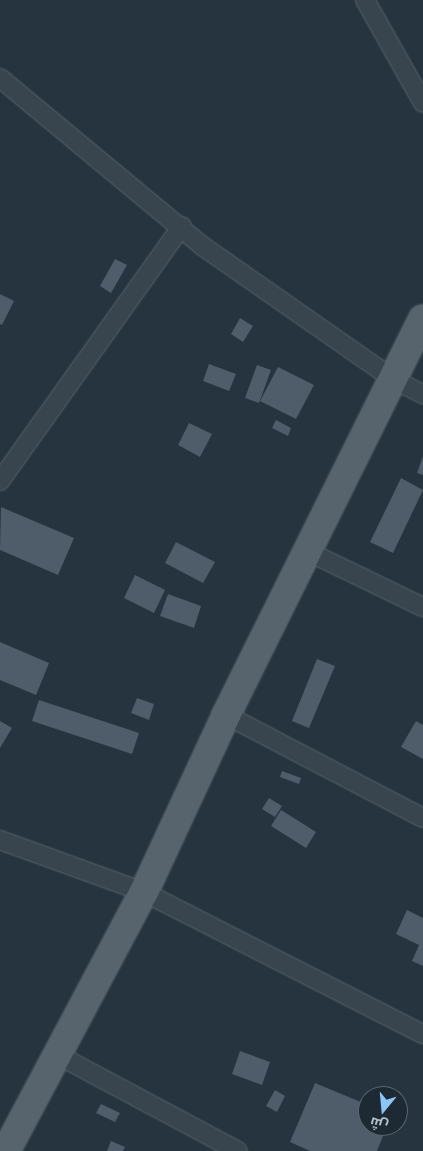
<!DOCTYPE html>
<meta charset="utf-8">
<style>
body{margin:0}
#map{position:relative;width:423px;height:1151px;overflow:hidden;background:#25343e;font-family:"PT Sans Narrow",Cairo,sans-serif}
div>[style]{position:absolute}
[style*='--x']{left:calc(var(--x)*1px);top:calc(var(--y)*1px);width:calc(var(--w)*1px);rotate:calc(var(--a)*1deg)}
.building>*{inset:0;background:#4e5d69}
.roads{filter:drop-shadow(0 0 1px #57636c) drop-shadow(0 0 1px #57636c)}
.street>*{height:18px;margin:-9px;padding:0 9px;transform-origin:9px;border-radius:9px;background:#39454e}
.primary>*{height:28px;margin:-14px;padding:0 14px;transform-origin:14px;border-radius:14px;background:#57646e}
span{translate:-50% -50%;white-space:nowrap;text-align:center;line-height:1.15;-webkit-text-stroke:4.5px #1e2a33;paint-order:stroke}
.north{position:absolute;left:358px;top:1086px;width:50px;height:50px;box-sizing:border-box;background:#1e2a33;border:1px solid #5a666f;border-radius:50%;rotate:197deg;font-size:14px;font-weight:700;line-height:20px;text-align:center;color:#b5c0c9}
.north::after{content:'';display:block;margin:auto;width:18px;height:22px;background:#8dc5f6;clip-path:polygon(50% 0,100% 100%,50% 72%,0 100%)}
</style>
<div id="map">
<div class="building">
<div style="clip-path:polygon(115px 259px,127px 265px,111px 293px,100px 286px)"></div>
<div style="clip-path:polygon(0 294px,14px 301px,2px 325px,0 324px)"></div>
<div style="clip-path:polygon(240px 318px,253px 326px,243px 342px,231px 334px)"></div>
<div style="clip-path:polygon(209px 364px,236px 374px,229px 391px,203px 381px)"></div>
<div style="clip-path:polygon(257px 365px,271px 370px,259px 403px,245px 398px)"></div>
<div style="clip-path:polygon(278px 367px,314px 385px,296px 419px,260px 401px)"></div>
<div style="clip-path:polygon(276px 420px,291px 428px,288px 436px,272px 428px)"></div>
<div style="clip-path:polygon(189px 423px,212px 434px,200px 457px,178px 445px)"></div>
<div style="clip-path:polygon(423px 456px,423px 475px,417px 473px)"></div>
<div style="clip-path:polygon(401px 478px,423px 490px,393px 553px,370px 542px)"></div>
<div style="clip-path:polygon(1px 507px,74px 538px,58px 575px,0 550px)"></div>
<div style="clip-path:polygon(176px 542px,215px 562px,203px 583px,165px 563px)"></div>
<div style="clip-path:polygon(135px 575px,165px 590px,154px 613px,124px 598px)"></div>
<div style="clip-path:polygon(168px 594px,201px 606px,194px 628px,160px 616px)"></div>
<div style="clip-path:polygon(0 642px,49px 663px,36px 695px,0 680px)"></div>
<div style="clip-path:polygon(317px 659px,335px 666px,309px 728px,292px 721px)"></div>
<div style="clip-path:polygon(137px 698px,154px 704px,149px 720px,131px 713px)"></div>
<div style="clip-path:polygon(39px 700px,139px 733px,132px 754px,32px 721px)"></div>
<div style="clip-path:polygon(0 721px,12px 728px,0 748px)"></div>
<div style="clip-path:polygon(416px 721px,423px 725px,423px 759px,401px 747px)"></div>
<div style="clip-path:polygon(282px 771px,301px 778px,299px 784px,280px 777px)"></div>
<div style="clip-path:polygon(269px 798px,282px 806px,275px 817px,262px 809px)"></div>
<div style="clip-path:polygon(281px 810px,316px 832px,306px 848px,271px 826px)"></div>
<div style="clip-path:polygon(407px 910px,423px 918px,423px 966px,412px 961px,419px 945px,396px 934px)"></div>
<div style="clip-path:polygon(240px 1051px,270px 1062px,262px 1085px,232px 1074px)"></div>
<div style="clip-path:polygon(315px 1083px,368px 1105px,368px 1126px,387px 1126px,377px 1151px,310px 1151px,290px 1142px)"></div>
<div style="clip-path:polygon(275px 1090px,285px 1096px,277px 1112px,266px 1106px)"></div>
<div style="clip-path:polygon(101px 1104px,120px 1113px,115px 1122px,96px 1113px)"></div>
<div style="clip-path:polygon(111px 1141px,125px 1147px,123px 1151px,107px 1151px)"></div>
</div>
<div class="roads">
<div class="street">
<div style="--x:365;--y:0;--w:118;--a:60.6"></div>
<div style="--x:0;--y:78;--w:261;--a:39.7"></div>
<div style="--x:201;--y:245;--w:234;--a:34.9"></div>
<div style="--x:393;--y:379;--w:34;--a:27"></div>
<div style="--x:0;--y:481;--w:313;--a:-54.5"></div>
<div style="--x:307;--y:551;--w:129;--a:25.8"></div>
<div style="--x:226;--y:715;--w:222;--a:27.6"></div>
<div style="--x:0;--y:840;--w:153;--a:19.9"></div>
<div style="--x:144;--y:892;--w:313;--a:27"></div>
<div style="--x:56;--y:1054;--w:206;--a:28.1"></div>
</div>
<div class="primary">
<div style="--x:6;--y:1151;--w:293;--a:-62"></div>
<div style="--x:144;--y:892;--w:195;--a:-65.1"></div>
<div style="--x:226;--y:715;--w:442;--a:-63.6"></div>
</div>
</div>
<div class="north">ش</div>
</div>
